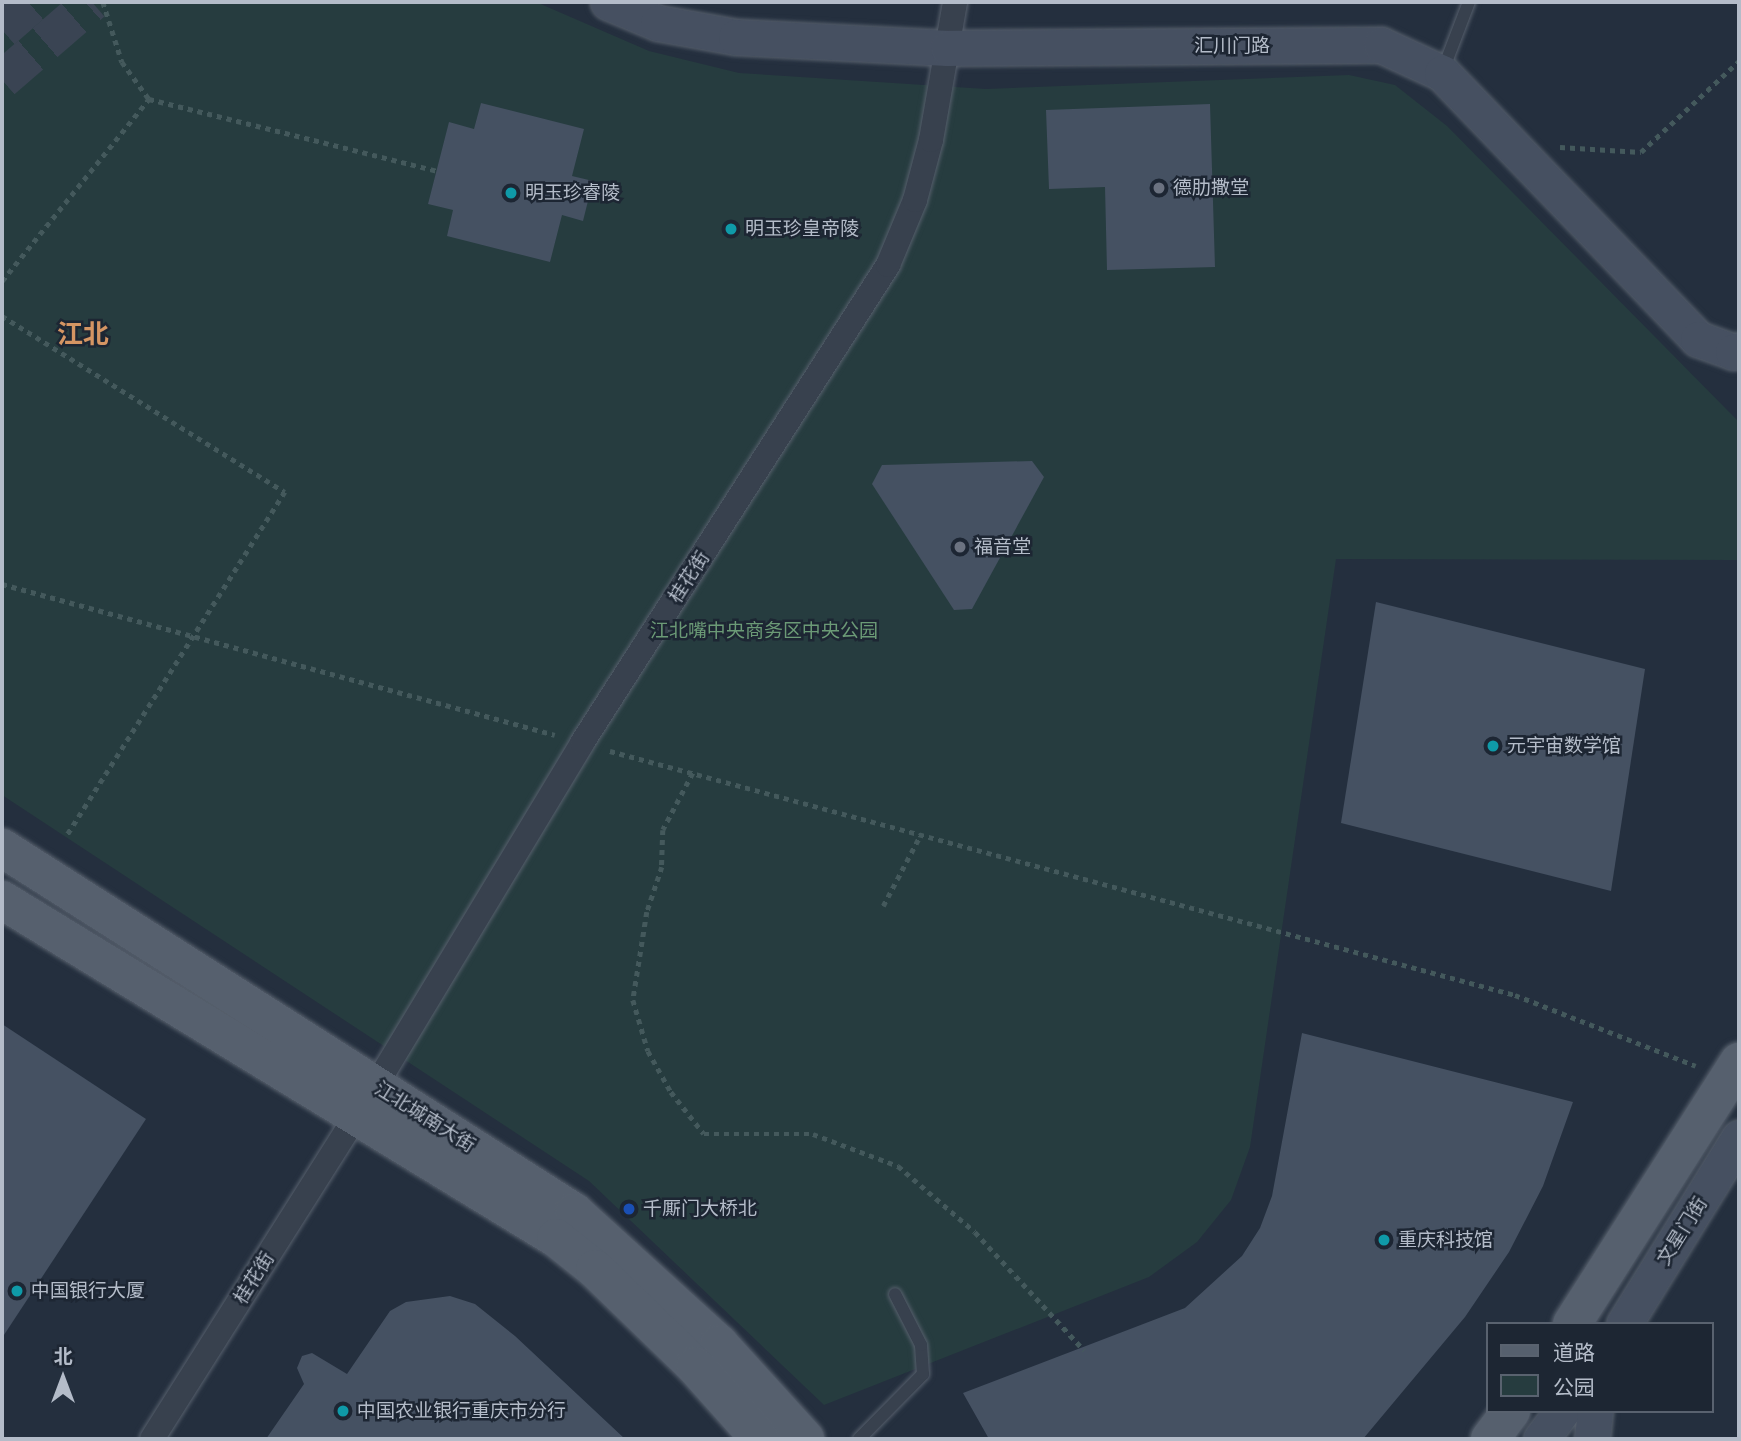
<!DOCTYPE html>
<meta charset="utf-8">
<style>
body{margin:0}
#map{position:relative;width:1741px;height:1441px;overflow:hidden;background:#242f3e;font-family:"Fira Sans Condensed","Noto Sans SC",sans-serif}
div>[style]{position:absolute}
[style*='--x']{left:calc(var(--x)*1px);top:calc(var(--y)*1px);width:calc(var(--w)*1px);rotate:calc(var(--a)*1deg)}
.green>*{inset:0;background:#263c3f}
.building>*{inset:0;background:#455162}
.primary-tunnel>*{height:38px;margin-top:-19px;transform-origin:0;background:repeating-linear-gradient(90deg,#3a4453 0 38px,transparent 0 57px)}
.path>*{height:4.5px;margin-top:-2.25px;transform-origin:0;background:repeating-linear-gradient(90deg,#44595c 0 5px,transparent 0 10px)}
.roads{filter:drop-shadow(0 0 2px #565f6c) drop-shadow(0 0 2px #565f6c)}
.lane>*{height:12px;margin:-6px;padding:0 6px;transform-origin:6px;border-radius:6px;background:#38414e}
.street>*{height:24px;margin:-12px;padding:0 12px;transform-origin:12px;border-radius:12px;background:#38414e}
.secondary>*{height:35px;margin:-17.5px;padding:0 17.5px;transform-origin:17.5px;border-radius:17.5px;background:#465061}
.primary>*{height:38px;margin:-19px;padding:0 19px;transform-origin:19px;border-radius:19px;background:#56606e}
.dots>*{width:19px;height:19px;translate:-50% -50%;box-sizing:border-box;border:4px solid #1d2633;border-radius:50%}
span{translate:-50% -50%;white-space:nowrap;text-align:center;line-height:1.15;-webkit-text-stroke:5px #1d2633;paint-order:stroke}
.street-label{font-size:19px;color:#b4bcc9}
.poi-label{font-size:19px;color:#b4bcc9}
.left{translate:0 -50%;text-align:left}
.park-label{font-size:19px;color:#6b9a76}
.district-label{font-size:26px;color:#d59563;font-weight:700}
.frame{position:absolute;inset:0;border:4px solid #b4bcc9;pointer-events:none}
.legend{position:absolute;left:1486px;top:1322px;width:228px;height:91px;box-sizing:border-box;background:#1d2633;border:2px solid #59626f;margin:0;padding:9px 12px;list-style:none;font-size:21px;color:#b4bcc9}
.legend li{display:flex;align-items:center;gap:14px;height:35px}
.legend b{width:35px;border:2px solid #59626f}
.north{position:absolute;left:28px;top:1343px;width:70px;height:70px;-webkit-text-stroke:5px #1d2633;paint-order:stroke;rotate:0deg;font-size:19px;font-weight:700;line-height:28px;text-align:center;color:#b4bcc9}
.north::after{content:'';display:block;margin:auto;width:24px;height:32px;background:#b4bcc9;clip-path:polygon(50% 0,100% 100%,50% 72%,0 100%)}
</style>
<div id="map">
<div class="green">
<div style="clip-path:polygon(2px 2px,536px 2px,649px 51px,739px 73px,986px 89px,1349px 75px,1395px 85px,1447px 126px,1739px 422px,1739px 560px,1336px 559px,1250px 1147px,1231px 1200px,1197px 1242px,1149px 1277px,824px 1405px,589px 1181px,2px 795px)"></div>
</div>
<div class="building">
<div style="clip-path:polygon(481px 103px,584px 129px,572px 176px,593px 181px,583px 221px,562px 215px,550px 262px,447px 236px,453px 210px,428px 204px,449px 122px,474px 129px)"></div>
<div style="clip-path:polygon(1210px 104px,1215px 267px,1107px 270px,1105px 187px,1049px 189px,1046px 110px)"></div>
<div style="clip-path:polygon(1032px 461px,1044px 477px,972px 609px,954px 610px,872px 484px,882px 465px)"></div>
<div style="clip-path:polygon(1376px 602px,1645px 669px,1611px 891px,1341px 823px)"></div>
<div style="clip-path:polygon(2px 1024px,146px 1119px,2px 1338px)"></div>
<div style="clip-path:polygon(1302px 1033px,1573px 1102px,1543px 1186px,1509px 1252px,1465px 1317px,1363px 1439px,989px 1439px,963px 1393px,1185px 1308px,1242px 1256px,1260px 1228px,1272px 1196px)"></div>
<div style="clip-path:polygon(450px 1296px,475px 1304px,515px 1336px,625px 1439px,266px 1439px,304px 1384px,297px 1368px,302px 1356px,312px 1353px,347px 1374px,390px 1311px,406px 1302px)"></div>
</div>
<div class="primary-tunnel">
<div style="--x:2;--y:30;--w:43;--a:-41.2"></div>
<div style="--x:2;--y:80;--w:119;--a:-40.9"></div>
</div>
<div class="path">
<div style="--x:103;--y:2;--w:63;--a:72.4"></div>
<div style="--x:122;--y:62;--w:46;--a:53.9"></div>
<div style="--x:149;--y:99;--w:297;--a:14"></div>
<div style="--x:1560;--y:147;--w:81;--a:3.5"></div>
<div style="--x:1641;--y:152;--w:134;--a:-42.9"></div>
<div style="--x:2;--y:281;--w:234;--a:-51.1"></div>
<div style="--x:2;--y:316;--w:333;--a:31.9"></div>
<div style="--x:285;--y:492;--w:409;--a:122.4"></div>
<div style="--x:2;--y:584;--w:573;--a:15.27"></div>
<div style="--x:610;--y:751;--w:937;--a:15.09"></div>
<div style="--x:1515;--y:995;--w:194;--a:21.4"></div>
<div style="--x:693;--y:773;--w:64;--a:117.8"></div>
<div style="--x:663;--y:830;--w:37;--a:92"></div>
<div style="--x:662;--y:867;--w:47;--a:108.4"></div>
<div style="--x:647;--y:912;--w:89;--a:99"></div>
<div style="--x:633;--y:1000;--w:53;--a:73.6"></div>
<div style="--x:648;--y:1051;--w:47;--a:60.7"></div>
<div style="--x:671;--y:1092;--w:53;--a:51.8"></div>
<div style="--x:704;--y:1134;--w:109;--a:0"></div>
<div style="--x:813;--y:1134;--w:91;--a:20.6"></div>
<div style="--x:898;--y:1166;--w:101;--a:40.6"></div>
<div style="--x:975;--y:1232;--w:161;--a:47.3"></div>
<div style="--x:883;--y:906;--w:81;--a:-62.2"></div>
</div>
<div class="roads">
<div class="lane">
<div style="--x:1443;--y:70;--w:73;--a:-69.1"></div>
<div style="--x:859;--y:1439;--w:91;--a:-45.4"></div>
<div style="--x:923;--y:1374;--w:29;--a:-94"></div>
<div style="--x:921;--y:1345;--w:57;--a:-117"></div>
</div>
<div class="street">
<div style="--x:376;--y:1085;--w:399;--a:-58.9"></div>
<div style="--x:582;--y:743;--w:568;--a:-57.37"></div>
<div style="--x:888;--y:265;--w:70;--a:-67.4"></div>
<div style="--x:915;--y:200;--w:62;--a:-75.1"></div>
<div style="--x:931;--y:140;--w:140;--a:-80.1"></div>
<div style="--x:152;--y:1439;--w:382;--a:-57.7"></div>
</div>
<div class="secondary">
<div style="--x:608;--y:2;--w:54;--a:22.8"></div>
<div style="--x:658;--y:23;--w:79;--a:10.2"></div>
<div style="--x:736;--y:37;--w:212;--a:3"></div>
<div style="--x:948;--y:48;--w:433;--a:-0.4"></div>
<div style="--x:1381;--y:45;--w:67;--a:24.7"></div>
<div style="--x:1442;--y:73;--w:369;--a:46.1"></div>
<div style="--x:1698;--y:339;--w:37;--a:20"></div>
<div style="--x:1733;--y:352;--w:6;--a:-18"></div>
<div style="--x:1624;--y:1324;--w:219;--a:-58.3"></div>
<div style="--x:1541;--y:1439;--w:35;--a:-53"></div>
<div style="--x:1592;--y:1439;--w:28;--a:-84"></div>
</div>
<div class="primary">
<div style="--x:2;--y:848;--w:678;--a:32.47"></div>
<div style="--x:574;--y:1212;--w:196;--a:42.3"></div>
<div style="--x:719;--y:1344;--w:128;--a:47.8"></div>
<div style="--x:2;--y:900;--w:649;--a:31.39"></div>
<div style="--x:556;--y:1238;--w:50;--a:38.5"></div>
<div style="--x:595;--y:1269;--w:139;--a:44.1"></div>
<div style="--x:695;--y:1366;--w:98;--a:48.3"></div>
<div style="--x:1572;--y:1324;--w:311;--a:-57.5"></div>
<div style="--x:1490;--y:1439;--w:35;--a:-53"></div>
</div>
</div>
<div class="dots">
<div style="left:1159px;top:188px;background:#6b7280"></div>
<div style="left:511px;top:193px;background:#0f9aa8"></div>
<div style="left:731px;top:229px;background:#0f9aa8"></div>
<div style="left:960px;top:547px;background:#6b7280"></div>
<div style="left:1493px;top:746px;background:#0f9aa8"></div>
<div style="left:629px;top:1209px;background:#1a4fb4"></div>
<div style="left:1384px;top:1240px;background:#0f9aa8"></div>
<div style="left:17px;top:1291px;background:#0f9aa8"></div>
<div style="left:343px;top:1411px;background:#0f9aa8"></div>
</div>
<div class="street-label">
<span style="left:1232px;top:46px">汇川门路</span>
<span style="left:689px;top:577px;rotate:-57deg">桂花街</span>
<span style="left:425px;top:1117px;rotate:32deg">江北城南大街</span>
<span style="left:1682px;top:1231px;rotate:-58deg">文星门街</span>
<span style="left:254px;top:1278px;rotate:-58deg">桂花街</span>
</div>
<div class="poi-label">
<span class="left" style="left:1173px;top:188px">德肋撒堂</span>
<span class="left" style="left:525px;top:193px">明玉珍睿陵</span>
<span class="left" style="left:745px;top:229px">明玉珍皇帝陵</span>
<span class="left" style="left:974px;top:547px">福音堂</span>
<span class="left" style="left:1507px;top:746px">元宇宙数学馆</span>
<span class="left" style="left:643px;top:1209px">千厮门大桥北</span>
<span class="left" style="left:1398px;top:1240px">重庆科技馆</span>
<span class="left" style="left:31px;top:1291px">中国银行大厦</span>
<span class="left" style="left:357px;top:1411px">中国农业银行重庆市分行</span>
</div>
<div class="park-label">
<span style="left:764px;top:631px">江北嘴中央商务区中央公园</span>
</div>
<div class="district-label">
<span style="left:83px;top:335px">江北</span>
</div>
<div class="frame"></div>
<ul class="legend">
<li><b style="height:9px;background:#56606e"></b>道路</li>
<li><b style="height:19px;background:#263c3f"></b>公园</li>
</ul>
<div class="north">北</div>
</div>
